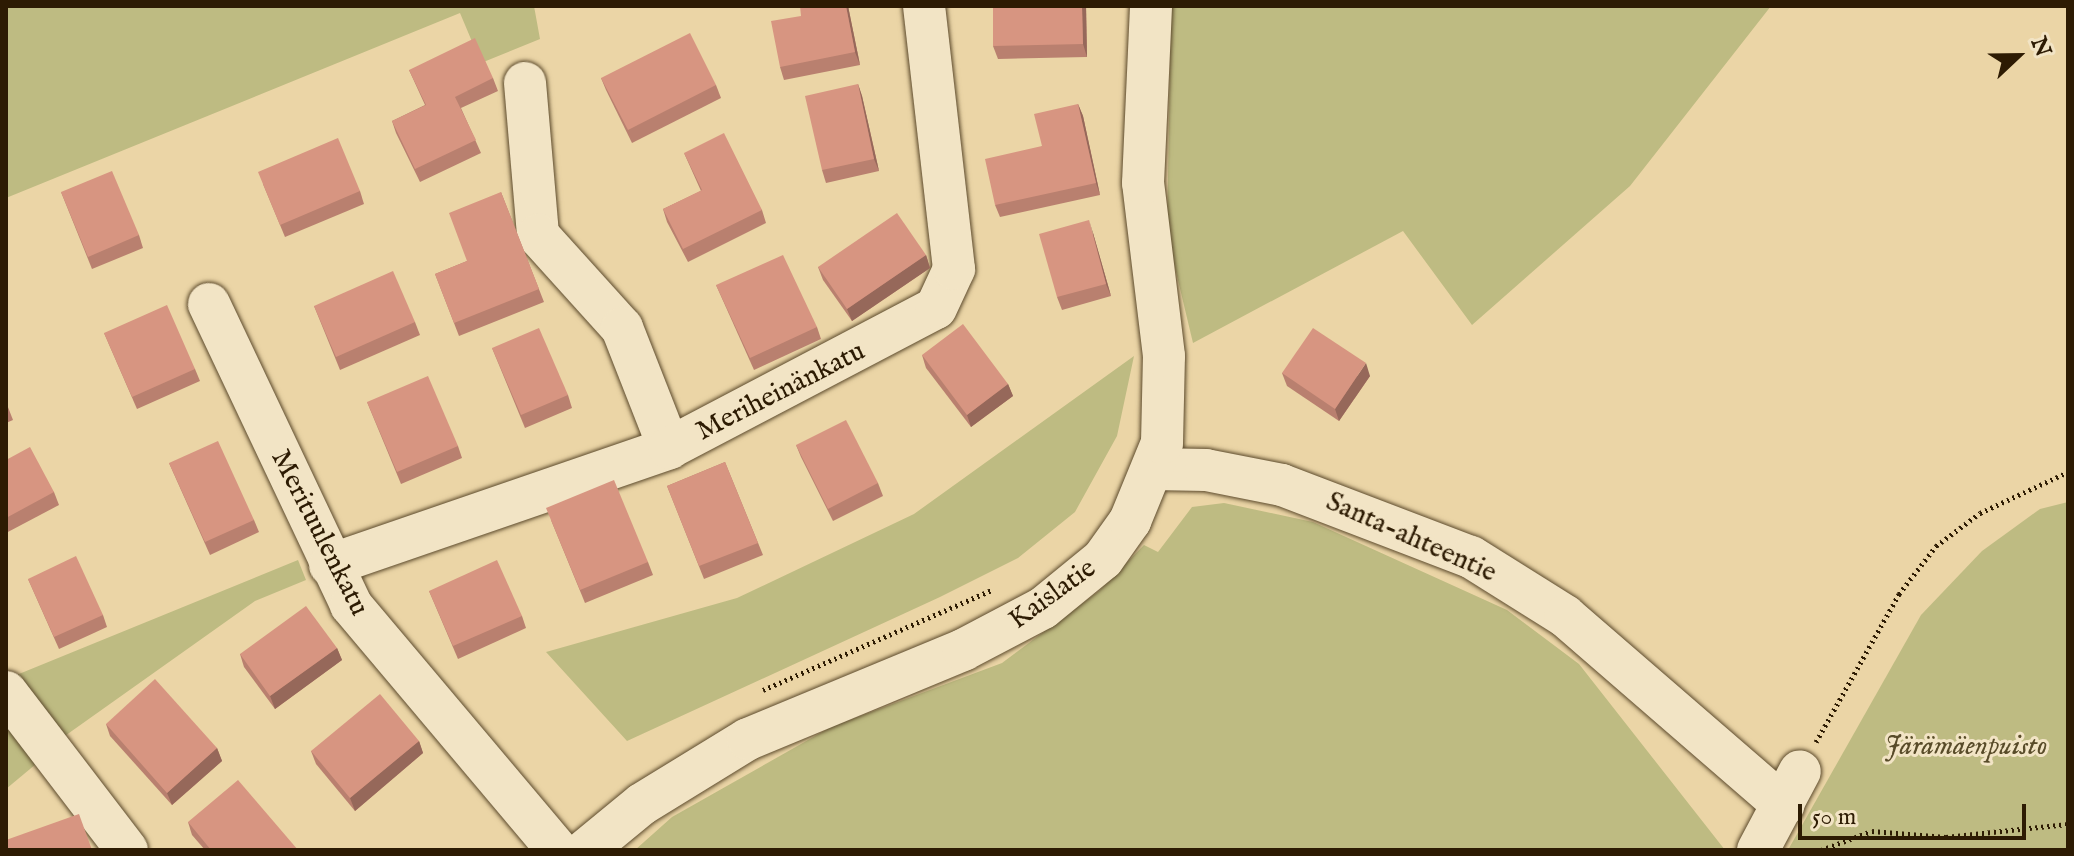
<!DOCTYPE html>
<meta charset="utf-8">
<style>
body{margin:0}
#map{position:relative;width:2074px;height:856px;overflow:hidden;background:#ebd5a6;font-family:"IM FELL English",serif}
div>[style]{position:absolute}
[style*='--x']{left:calc(var(--x)*1px);top:calc(var(--y)*1px);width:calc(var(--w)*1px);rotate:calc(var(--a)*1deg)}
.green>*{inset:0;background:#bebb82}
.path>*{height:5px;margin-top:-2.5px;transform-origin:0;background:repeating-linear-gradient(90deg,#2d1b03 0 2px,transparent 0 6px)}
.roads{filter:drop-shadow(0 0 2px #5c4a2c) drop-shadow(0 0 2px #5c4a2c)}
.minor>*{height:42px;margin:-21px;padding:0 21px;transform-origin:21px;border-radius:21px;background:#f2e4c5}
.wall>*{inset:0;background:#b9806f}
.shaded-wall>*{inset:0;background:#96685a}
.building>*{inset:0;background:#d79581}
span{translate:-50% -50%;white-space:nowrap;text-align:center;line-height:1.15;-webkit-text-stroke:6px #f2e4c5;paint-order:stroke}
.street-label{font-size:28px;color:#2d1b03}
.park-label{font-size:28px;color:#584b29;font-style:italic}
.frame{position:absolute;inset:0;border:8px solid #2d1b03;pointer-events:none}
.north{position:absolute;left:1978px;top:16px;width:80px;height:80px;-webkit-text-stroke:6px #f2e4c5;paint-order:stroke;rotate:68deg;font-size:22px;font-weight:700;line-height:32px;text-align:center;color:#2d1b03}
.north::after{content:'';display:block;margin:auto;width:28px;height:36px;background:#2d1b03;clip-path:polygon(50% 0,100% 100%,50% 72%,0 100%)}
.scale{position:absolute;left:1798px;top:804px;width:228px;height:36px;box-sizing:border-box;border:4px solid #2d1b03;border-top:0;padding-left:10px;font-size:24px;line-height:28px;white-space:nowrap;color:#2d1b03;-webkit-text-stroke:6px #f2e4c5;paint-order:stroke}
</style>
<div id="map">
<div class="green">
<div style="clip-path:polygon(6px 6px,534px 6px,540px 39px,481px 63px,460px 13px,6px 198px)"></div>
<div style="clip-path:polygon(1171px 6px,1771px 6px,1630px 186px,1472px 325px,1403px 231px,1193px 343px,1167px 234px)"></div>
<div style="clip-path:polygon(1134px 356px,1117px 436px,1075px 512px,1018px 558px,940px 597px,627px 741px,546px 652px,737px 598px,914px 514px)"></div>
<div style="clip-path:polygon(2068px 502px,2068px 850px,1788px 850px,1921px 615px,1982px 551px,2040px 509px)"></div>
<div style="clip-path:polygon(1224px 503px,1313px 522px,1507px 610px,1579px 664px,1725px 850px,635px 850px,672px 817px,831px 727px,1002px 663px,1099px 591px,1144px 545px,1158px 552px,1192px 507px)"></div>
<div style="clip-path:polygon(298px 560px,306px 580px,255px 601px,62px 738px,14px 676px)"></div>
<div style="clip-path:polygon(6px 725px,36px 764px,6px 789px)"></div>
</div>
<div class="path">
<div style="--x:763;--y:690;--w:250;--a:-23.6"></div>
<div style="--x:1816;--y:742;--w:170;--a:-60.7"></div>
<div style="--x:1899;--y:594;--w:61;--a:-52.4"></div>
<div style="--x:1936;--y:546;--w:55;--a:-36.9"></div>
<div style="--x:1980;--y:513;--w:97;--a:-25"></div>
<div style="--x:1821;--y:850;--w:54;--a:-20.4"></div>
<div style="--x:1872;--y:831;--w:74;--a:4.6"></div>
<div style="--x:1946;--y:837;--w:123;--a:-6.1"></div>
</div>
<div class="roads">
<div class="minor">
<div style="--x:525;--y:83;--w:153;--a:85.1"></div>
<div style="--x:538;--y:235;--w:125;--a:47.9"></div>
<div style="--x:622;--y:328;--w:129;--a:68.6"></div>
<div style="--x:209;--y:304;--w:333;--a:64.7"></div>
<div style="--x:351;--y:605;--w:320;--a:49.9"></div>
<div style="--x:1153;--y:469;--w:53;--a:1.1"></div>
<div style="--x:1206;--y:470;--w:77;--a:11.2"></div>
<div style="--x:1282;--y:485;--w:202;--a:20.9"></div>
<div style="--x:1471;--y:557;--w:111;--a:32.1"></div>
<div style="--x:1565;--y:616;--w:289;--a:40.9"></div>
<div style="--x:330;--y:565;--w:359;--a:-19"></div>
<div style="--x:669;--y:448;--w:301;--a:-27.7"></div>
<div style="--x:936;--y:308;--w:43;--a:-65.2"></div>
<div style="--x:954;--y:269;--w:265;--a:-96.5"></div>
<div style="--x:6;--y:692;--w:199;--a:52.6"></div>
<div style="--x:586;--y:850;--w:72;--a:-39.4"></div>
<div style="--x:642;--y:804;--w:124;--a:-31.5"></div>
<div style="--x:748;--y:739;--w:233;--a:-22.5"></div>
<div style="--x:963;--y:650;--w:90;--a:-27.7"></div>
<div style="--x:1043;--y:608;--w:77;--a:-39.2"></div>
<div style="--x:1103;--y:559;--w:47;--a:-54.6"></div>
<div style="--x:1130;--y:521;--w:84;--a:-67.7"></div>
<div style="--x:1162;--y:443;--w:87;--a:-88.7"></div>
<div style="--x:1164;--y:356;--w:174;--a:-96.9"></div>
<div style="--x:1143;--y:183;--w:177;--a:-87.4"></div>
<div style="--x:1758;--y:850;--w:89;--a:-62"></div>
</div>
</div>
<div class="wall">
<div style="clip-path:polygon(848px 6px,860px 65px,784px 80px,780px 67px)"></div>
<div style="clip-path:polygon(993px 6px,1086px 6px,1087px 57px,998px 59px,993px 46px)"></div>
<div style="clip-path:polygon(409px 70px,493px 78px,498px 91px,461px 108px,481px 153px,420px 182px,396px 133px,392px 121px,425px 105px)"></div>
<div style="clip-path:polygon(601px 78px,716px 85px,721px 98px,632px 143px,606px 90px)"></div>
<div style="clip-path:polygon(858px 84px,862px 96px,879px 171px,826px 183px,822px 170px)"></div>
<div style="clip-path:polygon(1078px 104px,1083px 116px,1100px 195px,1000px 217px,995px 205px,1042px 146px)"></div>
<div style="clip-path:polygon(684px 153px,762px 210px,766px 223px,688px 262px,667px 222px,663px 209px,701px 191px)"></div>
<div style="clip-path:polygon(263px 184px,360px 191px,364px 204px,285px 237px)"></div>
<div style="clip-path:polygon(61px 192px,139px 235px,143px 248px,92px 269px)"></div>
<div style="clip-path:polygon(501px 192px,544px 302px,459px 336px,435px 274px,467px 261px)"></div>
<div style="clip-path:polygon(1093px 233px,1111px 296px,1062px 310px,1057px 297px)"></div>
<div style="clip-path:polygon(926px 255px,930px 268px,852px 321px,823px 280px,818px 267px)"></div>
<div style="clip-path:polygon(716px 285px,817px 327px,821px 339px,754px 370px)"></div>
<div style="clip-path:polygon(314px 306px,415px 322px,420px 335px,340px 370px)"></div>
<div style="clip-path:polygon(104px 333px,195px 369px,200px 381px,137px 409px)"></div>
<div style="clip-path:polygon(492px 348px,568px 395px,572px 408px,525px 428px)"></div>
<div style="clip-path:polygon(922px 355px,1008px 384px,1013px 396px,971px 427px,926px 368px)"></div>
<div style="clip-path:polygon(1282px 373px,1370px 376px,1339px 421px,1287px 386px)"></div>
<div style="clip-path:polygon(6px 402px,13px 420px,6px 423px)"></div>
<div style="clip-path:polygon(367px 402px,458px 446px,462px 458px,401px 484px)"></div>
<div style="clip-path:polygon(796px 445px,878px 483px,883px 496px,833px 521px,801px 457px)"></div>
<div style="clip-path:polygon(6px 460px,54px 492px,59px 505px,6px 533px)"></div>
<div style="clip-path:polygon(725px 462px,763px 555px,704px 579px,667px 486px)"></div>
<div style="clip-path:polygon(169px 463px,254px 520px,259px 532px,210px 555px)"></div>
<div style="clip-path:polygon(551px 520px,648px 562px,653px 575px,585px 603px)"></div>
<div style="clip-path:polygon(28px 579px,103px 615px,107px 627px,59px 649px)"></div>
<div style="clip-path:polygon(429px 591px,522px 616px,526px 628px,458px 659px)"></div>
<div style="clip-path:polygon(337px 648px,342px 660px,275px 709px,244px 667px,240px 654px)"></div>
<div style="clip-path:polygon(106px 724px,217px 748px,222px 761px,172px 805px,110px 736px)"></div>
<div style="clip-path:polygon(419px 741px,423px 753px,355px 811px,316px 764px,311px 751px)"></div>
<div style="clip-path:polygon(188px 822px,298px 850px,205px 850px,192px 835px)"></div>
</div>
<div class="shaded-wall">
<div style="clip-path:polygon(846px 6px,848px 6px,860px 65px,855px 52px)"></div>
<div style="clip-path:polygon(1082px 6px,1086px 6px,1087px 57px,1083px 44px)"></div>
<div style="clip-path:polygon(858px 84px,862px 96px,879px 171px,874px 159px)"></div>
<div style="clip-path:polygon(1078px 104px,1083px 116px,1100px 195px,1096px 183px)"></div>
<div style="clip-path:polygon(1089px 220px,1093px 233px,1111px 296px,1106px 284px)"></div>
<div style="clip-path:polygon(926px 255px,930px 268px,852px 321px,847px 309px)"></div>
<div style="clip-path:polygon(1366px 363px,1370px 376px,1339px 421px,1335px 409px)"></div>
<div style="clip-path:polygon(1008px 384px,1013px 396px,971px 427px,967px 415px)"></div>
<div style="clip-path:polygon(337px 648px,342px 660px,275px 709px,270px 696px)"></div>
<div style="clip-path:polygon(419px 741px,423px 753px,355px 811px,350px 798px)"></div>
<div style="clip-path:polygon(217px 748px,222px 761px,172px 805px,167px 793px)"></div>
</div>
<div class="building">
<div style="clip-path:polygon(800px 6px,846px 6px,855px 52px,780px 67px,771px 21px,801px 16px)"></div>
<div style="clip-path:polygon(993px 6px,1082px 6px,1083px 44px,993px 46px)"></div>
<div style="clip-path:polygon(690px 33px,716px 85px,628px 130px,601px 78px)"></div>
<div style="clip-path:polygon(475px 38px,493px 78px,455px 97px,476px 140px,415px 169px,392px 121px,426px 105px,409px 70px)"></div>
<div style="clip-path:polygon(858px 84px,874px 159px,822px 170px,805px 96px)"></div>
<div style="clip-path:polygon(1078px 104px,1096px 183px,995px 205px,985px 159px,1042px 146px,1034px 114px)"></div>
<div style="clip-path:polygon(724px 133px,762px 210px,683px 249px,663px 209px,702px 190px,684px 153px)"></div>
<div style="clip-path:polygon(338px 138px,360px 191px,280px 225px,258px 172px)"></div>
<div style="clip-path:polygon(112px 171px,139px 235px,88px 257px,61px 192px)"></div>
<div style="clip-path:polygon(501px 192px,539px 289px,454px 323px,435px 274px,467px 261px,449px 213px)"></div>
<div style="clip-path:polygon(897px 213px,926px 255px,847px 309px,818px 267px)"></div>
<div style="clip-path:polygon(1089px 220px,1106px 284px,1057px 297px,1039px 234px)"></div>
<div style="clip-path:polygon(783px 255px,817px 327px,750px 358px,716px 285px)"></div>
<div style="clip-path:polygon(393px 271px,415px 322px,336px 357px,314px 306px)"></div>
<div style="clip-path:polygon(167px 305px,195px 369px,132px 397px,104px 333px)"></div>
<div style="clip-path:polygon(963px 324px,1008px 384px,967px 415px,922px 355px)"></div>
<div style="clip-path:polygon(539px 328px,568px 395px,521px 415px,492px 348px)"></div>
<div style="clip-path:polygon(1313px 328px,1366px 363px,1335px 409px,1282px 373px)"></div>
<div style="clip-path:polygon(428px 376px,458px 446px,397px 472px,367px 402px)"></div>
<div style="clip-path:polygon(846px 420px,878px 483px,828px 509px,796px 445px)"></div>
<div style="clip-path:polygon(218px 441px,254px 520px,205px 542px,169px 463px)"></div>
<div style="clip-path:polygon(30px 447px,54px 492px,6px 518px,6px 460px)"></div>
<div style="clip-path:polygon(725px 462px,758px 543px,699px 566px,667px 486px)"></div>
<div style="clip-path:polygon(614px 480px,648px 562px,580px 590px,546px 508px)"></div>
<div style="clip-path:polygon(76px 556px,103px 615px,54px 637px,28px 579px)"></div>
<div style="clip-path:polygon(497px 560px,522px 616px,453px 646px,429px 591px)"></div>
<div style="clip-path:polygon(306px 606px,337px 648px,270px 696px,240px 654px)"></div>
<div style="clip-path:polygon(155px 679px,217px 748px,167px 793px,106px 724px)"></div>
<div style="clip-path:polygon(380px 694px,419px 741px,350px 798px,311px 751px)"></div>
<div style="clip-path:polygon(238px 780px,298px 850px,211px 850px,188px 822px)"></div>
<div style="clip-path:polygon(79px 814px,92px 850px,6px 850px,6px 840px)"></div>
</div>
<div class="street-label">
<span style="left:781px;top:392px;rotate:-27deg">Meriheinänkatu</span>
<span style="left:319px;top:533px;rotate:63deg">Merituulenkatu</span>
<span style="left:1411px;top:538px;rotate:24deg">Santa-ahteentie</span>
<span style="left:1053px;top:595px;rotate:-36deg">Kaislatie</span>
</div>
<div class="park-label">
<span style="left:1966px;top:747px">Järämäenpuisto</span>
</div>
<div class="frame"></div>
<div class="north">N</div>
<div class="scale">50 m</div>
</div>
